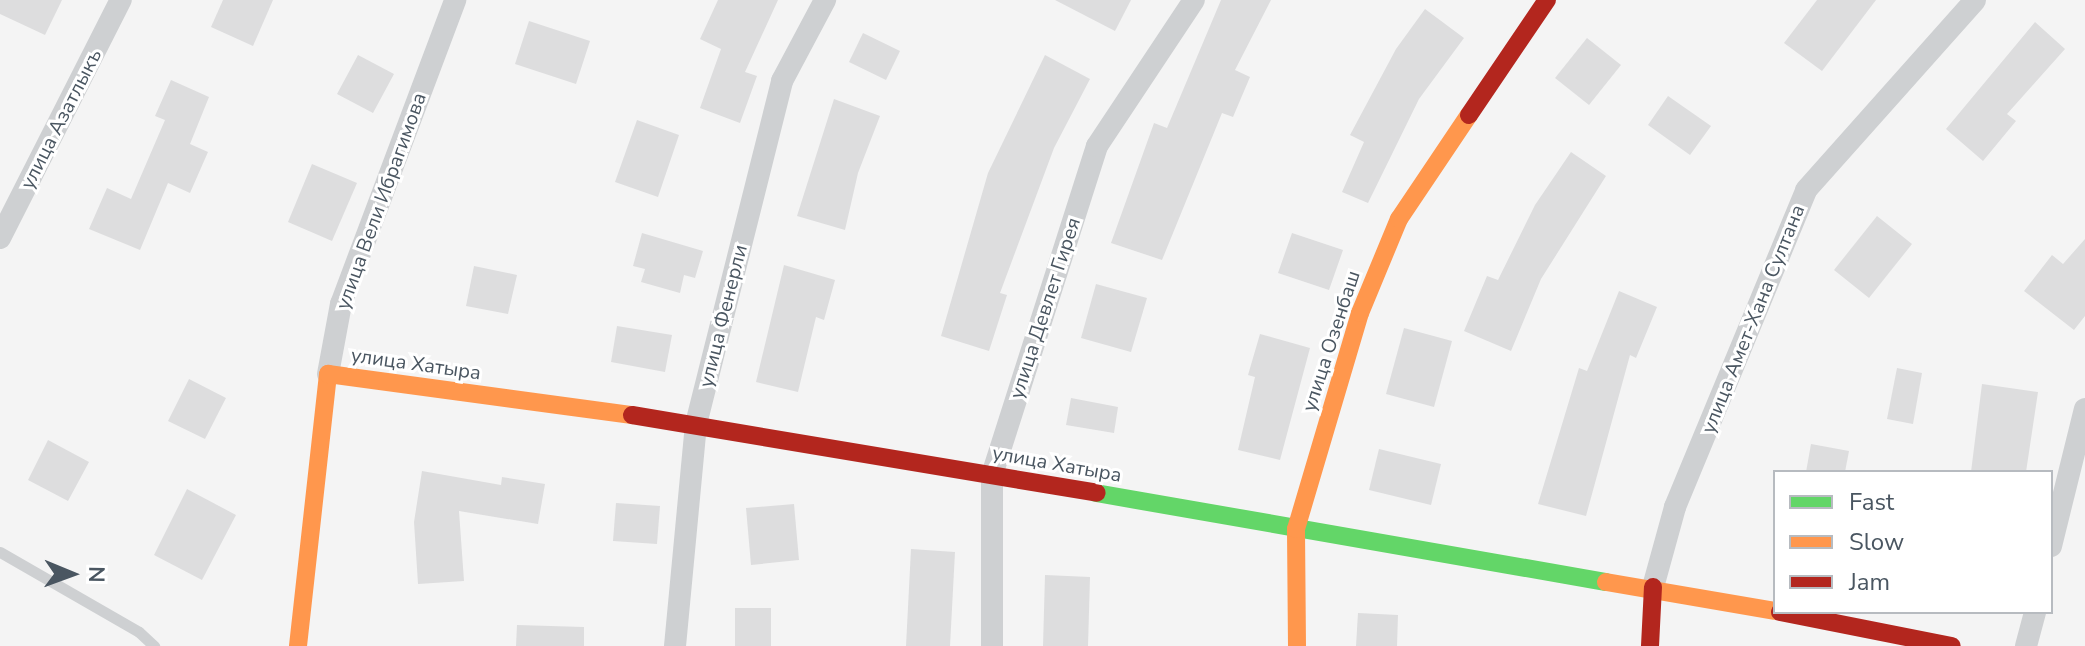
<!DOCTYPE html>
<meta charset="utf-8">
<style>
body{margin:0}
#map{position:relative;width:2085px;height:646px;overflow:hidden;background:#f4f4f4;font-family:"Nunito Sans",sans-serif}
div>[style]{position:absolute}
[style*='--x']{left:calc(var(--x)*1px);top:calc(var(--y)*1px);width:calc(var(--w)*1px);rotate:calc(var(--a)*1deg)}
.building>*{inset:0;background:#ddddde}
.lane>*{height:11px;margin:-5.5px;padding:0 5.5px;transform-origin:5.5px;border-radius:5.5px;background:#ced0d2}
.street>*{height:22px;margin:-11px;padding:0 11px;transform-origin:11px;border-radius:11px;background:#ced0d2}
.fast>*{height:18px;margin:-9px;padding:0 9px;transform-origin:9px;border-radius:9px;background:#63d668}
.slow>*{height:18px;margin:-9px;padding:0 9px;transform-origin:9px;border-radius:9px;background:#ff974d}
.jam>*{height:18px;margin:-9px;padding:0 9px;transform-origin:9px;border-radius:9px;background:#b3261e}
span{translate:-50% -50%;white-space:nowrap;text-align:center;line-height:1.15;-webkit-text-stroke:6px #fff;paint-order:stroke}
.street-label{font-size:20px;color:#4a5661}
.legend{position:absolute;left:1773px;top:470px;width:280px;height:144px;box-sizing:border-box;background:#fff;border:2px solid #b7bbc0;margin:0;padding:10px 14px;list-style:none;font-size:24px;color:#4a5661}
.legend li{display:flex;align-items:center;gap:16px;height:40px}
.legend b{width:40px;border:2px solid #b7bbc0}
.north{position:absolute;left:32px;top:534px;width:80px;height:80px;-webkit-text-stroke:6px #fff;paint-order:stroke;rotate:91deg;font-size:22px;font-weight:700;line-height:32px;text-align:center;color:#4a5661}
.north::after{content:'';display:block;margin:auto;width:28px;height:36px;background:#4a5661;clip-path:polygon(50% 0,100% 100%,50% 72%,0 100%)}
</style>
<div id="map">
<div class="building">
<div style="clip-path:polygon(0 0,62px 0,45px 35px,0 14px)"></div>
<div style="clip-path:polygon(223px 0,273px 0,253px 46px,211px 27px)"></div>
<div style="clip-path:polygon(718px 0,778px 0,745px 72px,757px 76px,740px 123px,700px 108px,721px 49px,700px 39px)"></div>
<div style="clip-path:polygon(1055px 0,1131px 0,1115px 31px)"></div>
<div style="clip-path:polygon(1221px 0,1271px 0,1235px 70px,1250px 77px,1233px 117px,1222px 113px,1162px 260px,1111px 243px,1154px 123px,1167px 128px)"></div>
<div style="clip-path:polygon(1817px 0,1876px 0,1822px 71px,1784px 43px)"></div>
<div style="clip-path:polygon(1425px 9px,1464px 38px,1419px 99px,1368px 203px,1342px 192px,1364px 142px,1350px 135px,1396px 49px)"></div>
<div style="clip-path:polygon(529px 21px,590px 41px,576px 84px,515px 64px)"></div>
<div style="clip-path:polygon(2035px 22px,2065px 49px,2007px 114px,2016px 121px,1983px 161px,1946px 129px)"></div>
<div style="clip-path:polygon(863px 33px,900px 51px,886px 80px,849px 62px)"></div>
<div style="clip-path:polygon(1587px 38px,1621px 65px,1589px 105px,1555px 78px)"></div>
<div style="clip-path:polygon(358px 55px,394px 74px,373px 113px,337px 94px)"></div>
<div style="clip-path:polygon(1045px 55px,1090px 79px,1054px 148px,1000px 293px,1007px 295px,989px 351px,941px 336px,988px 173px)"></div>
<div style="clip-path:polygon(171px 80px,209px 97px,190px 144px,208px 152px,190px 193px,168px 183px,140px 250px,89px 229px,107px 188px,131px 199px,165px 120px,155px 116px)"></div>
<div style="clip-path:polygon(1668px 96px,1711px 126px,1690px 155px,1648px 125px)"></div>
<div style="clip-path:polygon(834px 99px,880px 116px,858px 173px,845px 230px,797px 216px)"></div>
<div style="clip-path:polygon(637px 120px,679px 135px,658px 197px,615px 182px)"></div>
<div style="clip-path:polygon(1571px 152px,1606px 176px,1541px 279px,1511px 351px,1464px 331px,1487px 276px,1498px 280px,1535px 205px)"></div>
<div style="clip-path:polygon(312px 164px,357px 183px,332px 241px,288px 222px)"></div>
<div style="clip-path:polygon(1877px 216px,1912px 244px,1869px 298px,1834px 270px)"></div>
<div style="clip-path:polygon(642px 233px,703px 251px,695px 278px,684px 275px,680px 293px,641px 282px,645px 269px,633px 266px)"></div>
<div style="clip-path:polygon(1292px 233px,1343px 250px,1329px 290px,1278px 273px)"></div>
<div style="clip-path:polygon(2085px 239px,2085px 316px,2074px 330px,2024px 291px,2052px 255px,2063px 264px)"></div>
<div style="clip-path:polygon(784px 265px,835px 280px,824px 320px,816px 317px,798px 392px,756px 382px)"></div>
<div style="clip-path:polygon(474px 266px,517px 275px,508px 314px,466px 306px)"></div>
<div style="clip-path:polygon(1096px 284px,1147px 298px,1131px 352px,1081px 338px)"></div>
<div style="clip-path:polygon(1619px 291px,1657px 307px,1636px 358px,1630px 355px,1586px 516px,1538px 504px,1579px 368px,1587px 371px)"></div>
<div style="clip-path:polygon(617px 326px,672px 335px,665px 372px,611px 362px)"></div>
<div style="clip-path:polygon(1404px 328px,1452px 341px,1434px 407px,1386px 394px)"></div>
<div style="clip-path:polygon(1260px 334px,1310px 348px,1280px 460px,1238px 450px,1255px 377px,1248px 375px)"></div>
<div style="clip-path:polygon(1897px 368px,1922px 373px,1913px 424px,1887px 419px)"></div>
<div style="clip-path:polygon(189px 379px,226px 398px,205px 439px,168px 421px)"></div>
<div style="clip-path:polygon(1982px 384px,2038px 392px,2026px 472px,1971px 472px)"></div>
<div style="clip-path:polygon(1071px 398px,1118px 407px,1114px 433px,1066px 425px)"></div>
<div style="clip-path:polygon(48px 440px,89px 462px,68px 501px,28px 480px)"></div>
<div style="clip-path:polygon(1811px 444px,1849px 451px,1845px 472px,1806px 472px)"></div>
<div style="clip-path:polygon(1379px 449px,1441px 464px,1431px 505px,1369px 490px)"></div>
<div style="clip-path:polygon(422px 471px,501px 485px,502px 477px,545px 484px,538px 524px,459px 511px,464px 581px,418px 584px,414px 522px)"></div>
<div style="clip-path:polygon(187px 489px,236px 515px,202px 580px,154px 555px)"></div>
<div style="clip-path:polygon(616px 503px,660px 506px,657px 544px,613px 541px)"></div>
<div style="clip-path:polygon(794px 504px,799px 560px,751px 565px,746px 508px)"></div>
<div style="clip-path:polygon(911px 549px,955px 552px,950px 646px,906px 646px)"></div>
<div style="clip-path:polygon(1045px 575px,1090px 577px,1088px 646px,1043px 646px)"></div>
<div style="clip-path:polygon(735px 608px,771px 608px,771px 646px,735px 646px)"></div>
<div style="clip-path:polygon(1358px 613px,1398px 615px,1397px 646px,1356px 646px)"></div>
<div style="clip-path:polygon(517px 625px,584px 627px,584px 646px,516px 646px)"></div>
</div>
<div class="lane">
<div style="--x:0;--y:552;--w:160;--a:29.9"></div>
<div style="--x:139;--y:632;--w:21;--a:43"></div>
</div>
<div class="street">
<div style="--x:0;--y:238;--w:267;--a:-63.1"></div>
<div style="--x:328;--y:374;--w:71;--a:-79.5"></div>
<div style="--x:341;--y:304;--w:325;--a:-69.4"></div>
<div style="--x:2051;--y:546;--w:141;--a:-76.1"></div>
<div style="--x:1653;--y:587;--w:83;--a:-74.6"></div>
<div style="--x:1675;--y:507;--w:343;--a:-67.5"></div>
<div style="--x:1806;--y:190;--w:254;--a:-48.3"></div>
<div style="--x:675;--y:646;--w:223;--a:-84.6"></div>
<div style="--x:696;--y:424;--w:354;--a:-75.9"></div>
<div style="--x:782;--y:81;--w:92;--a:-62"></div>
<div style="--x:992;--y:646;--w:171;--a:-90"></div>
<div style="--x:992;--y:475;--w:345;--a:-72.3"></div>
<div style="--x:1097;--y:146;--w:175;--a:-56.4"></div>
<div style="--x:2026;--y:646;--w:35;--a:-75"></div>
</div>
<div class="fast">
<div style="--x:1096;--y:493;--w:518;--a:9.9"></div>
</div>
<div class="slow">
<div style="--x:1606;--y:582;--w:171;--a:9.7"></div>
<div style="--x:298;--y:646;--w:274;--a:-83.7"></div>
<div style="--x:328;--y:374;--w:307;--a:7.7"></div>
<div style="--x:1297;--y:646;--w:117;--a:-90.5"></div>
<div style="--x:1296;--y:529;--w:225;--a:-73.5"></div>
<div style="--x:1360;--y:313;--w:102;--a:-67.5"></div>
<div style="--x:1399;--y:219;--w:125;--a:-56.1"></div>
</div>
<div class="jam">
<div style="--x:1469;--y:115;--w:139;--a:-55.9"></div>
<div style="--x:632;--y:415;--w:471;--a:9.5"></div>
<div style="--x:1780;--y:612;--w:175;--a:11.2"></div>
<div style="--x:1650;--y:646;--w:59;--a:-87.1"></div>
</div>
<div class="street-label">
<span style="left:61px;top:119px;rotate:-63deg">улица Азатлыкъ</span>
<span style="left:381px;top:201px;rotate:-70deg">улица Вели Ибрагимова</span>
<span style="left:1045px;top:308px;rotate:-72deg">улица Девлет Гирея</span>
<span style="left:723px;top:316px;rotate:-76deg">улица Фенерли</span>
<span style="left:1753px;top:319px;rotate:-68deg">улица Амет-Хана Султана</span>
<span style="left:1331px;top:341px;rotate:-72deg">улица Озенбаш</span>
<span style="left:416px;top:364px;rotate:8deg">улица Хатыра</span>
<span style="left:1057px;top:464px;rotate:10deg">улица Хатыра</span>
</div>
<ul class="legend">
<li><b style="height:10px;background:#63d668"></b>Fast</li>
<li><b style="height:10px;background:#ff974d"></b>Slow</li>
<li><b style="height:10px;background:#b3261e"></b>Jam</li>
</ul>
<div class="north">N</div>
</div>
